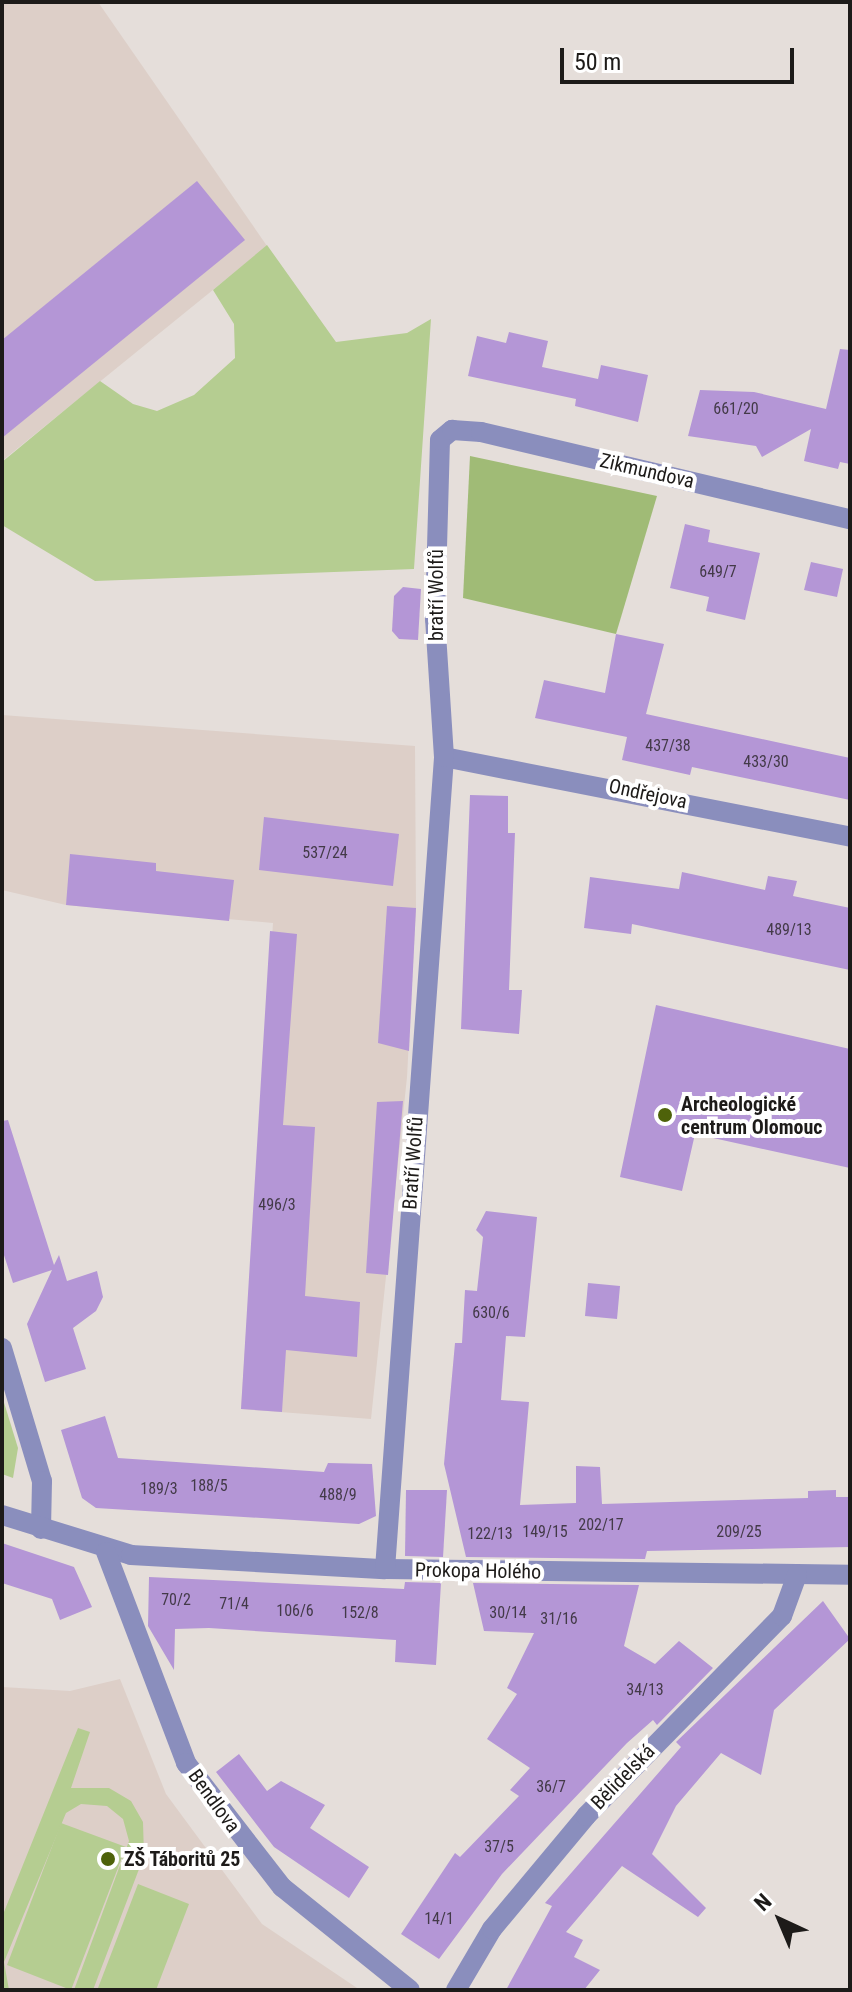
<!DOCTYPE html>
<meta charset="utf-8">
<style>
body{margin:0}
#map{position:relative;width:852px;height:1992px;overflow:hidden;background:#e5deda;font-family:"Roboto Condensed",sans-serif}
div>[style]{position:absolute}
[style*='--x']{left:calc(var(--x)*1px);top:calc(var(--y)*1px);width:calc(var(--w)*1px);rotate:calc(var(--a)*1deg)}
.built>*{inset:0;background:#ddcfc8}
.green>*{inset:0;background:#b5cd91}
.forest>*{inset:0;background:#a0bb76}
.building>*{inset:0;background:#b496d6}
.minor>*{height:20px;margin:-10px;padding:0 10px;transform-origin:10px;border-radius:10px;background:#8a8ebd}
.dots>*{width:22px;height:22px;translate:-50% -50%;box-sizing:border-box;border:4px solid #fff;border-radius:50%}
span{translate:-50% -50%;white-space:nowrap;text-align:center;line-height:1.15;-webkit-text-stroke:8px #fff;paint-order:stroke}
.number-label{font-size:16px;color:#433a48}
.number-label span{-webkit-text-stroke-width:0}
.street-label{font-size:20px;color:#1d1b19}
.poi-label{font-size:20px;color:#1d1b19;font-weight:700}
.left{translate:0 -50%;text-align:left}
.frame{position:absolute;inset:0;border:4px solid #1d1b19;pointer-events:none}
.north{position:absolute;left:740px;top:1880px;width:80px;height:80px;-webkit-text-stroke:6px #fff;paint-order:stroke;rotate:316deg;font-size:22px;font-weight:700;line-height:32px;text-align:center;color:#1d1b19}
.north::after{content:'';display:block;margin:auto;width:28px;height:36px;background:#1d1b19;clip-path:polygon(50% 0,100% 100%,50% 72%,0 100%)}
.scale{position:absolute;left:560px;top:48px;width:234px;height:36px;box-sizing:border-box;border:4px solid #1d1b19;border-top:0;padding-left:10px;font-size:24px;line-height:28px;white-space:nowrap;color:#1d1b19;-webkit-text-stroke:6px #fff;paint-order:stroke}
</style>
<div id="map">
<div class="built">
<div style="clip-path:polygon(2px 2px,98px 2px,267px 246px,2px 461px)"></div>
<div style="clip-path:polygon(2px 715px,415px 746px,416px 908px,407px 1077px,371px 1419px,241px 1409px,273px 923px,66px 905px,2px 890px)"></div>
<div style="clip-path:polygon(120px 1679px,166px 1794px,262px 1924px,360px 1990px,2px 1990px,2px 1687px,70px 1691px)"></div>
</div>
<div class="green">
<div style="clip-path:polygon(267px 245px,336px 342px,407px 333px,431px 319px,414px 569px,95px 581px,2px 525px,2px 462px,100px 381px,133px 404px,157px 411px,194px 395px,235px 358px,234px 324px,213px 290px)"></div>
<div style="clip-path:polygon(2px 1396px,18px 1448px,13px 1478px,2px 1474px)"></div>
<div style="clip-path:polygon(78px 1728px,90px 1732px,71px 1788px,109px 1788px,131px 1801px,143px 1822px,144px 1856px,93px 1990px,74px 1990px,129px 1841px,123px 1819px,107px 1806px,81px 1804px,66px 1813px,4px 1962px,9px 1990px,2px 1990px,2px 1917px)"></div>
<div style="clip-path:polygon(61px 1823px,126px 1847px,71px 1990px,7px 1965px)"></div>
<div style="clip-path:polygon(138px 1884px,189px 1904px,156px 1990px,103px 1990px,98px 1988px)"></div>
</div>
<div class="forest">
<div style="clip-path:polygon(470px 456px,657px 496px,616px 634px,463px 598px)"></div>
</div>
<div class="building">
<div style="clip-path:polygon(197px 181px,245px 240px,2px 438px,2px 340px)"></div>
<div style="clip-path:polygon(509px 332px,548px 341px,542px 367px,598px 379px,601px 365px,648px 375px,638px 422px,575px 406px,576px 399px,468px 376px,477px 336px,506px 343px)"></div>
<div style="clip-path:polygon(840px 349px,850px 350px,850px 464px,840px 462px,838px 469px,804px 461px,811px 429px,762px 457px,756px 446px,688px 436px,700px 390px,754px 392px,826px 409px)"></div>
<div style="clip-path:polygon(685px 524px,710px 530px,708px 542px,760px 553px,745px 620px,706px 611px,709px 597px,670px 588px)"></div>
<div style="clip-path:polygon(811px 562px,843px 569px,837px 597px,804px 590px)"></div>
<div style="clip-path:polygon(403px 587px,421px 589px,418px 640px,399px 639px,392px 631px,394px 596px)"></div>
<div style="clip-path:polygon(616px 634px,664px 644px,646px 714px,850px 758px,850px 800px,692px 767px,690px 775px,622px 760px,627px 737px,535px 718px,544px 680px,605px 693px)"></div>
<div style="clip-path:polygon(470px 795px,508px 796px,508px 833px,515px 833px,509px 990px,522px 990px,519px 1034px,461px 1029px)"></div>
<div style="clip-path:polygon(264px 817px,399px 834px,393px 886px,259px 870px)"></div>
<div style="clip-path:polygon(70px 854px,156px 863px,156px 871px,234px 880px,229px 921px,66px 905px)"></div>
<div style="clip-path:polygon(682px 872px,765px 890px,768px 876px,797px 881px,793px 896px,850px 908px,850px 970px,632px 924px,631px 934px,584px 928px,590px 877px,679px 889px)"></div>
<div style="clip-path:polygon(387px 906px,416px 908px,409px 1051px,378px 1043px)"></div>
<div style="clip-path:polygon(270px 931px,297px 934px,283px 1125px,315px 1127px,305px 1296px,360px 1302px,357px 1357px,286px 1350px,282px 1412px,241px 1409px)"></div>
<div style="clip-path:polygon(656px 1005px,850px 1049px,850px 1168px,695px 1134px,682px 1191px,620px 1177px)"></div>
<div style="clip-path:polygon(403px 1101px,388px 1275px,366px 1273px,377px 1102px)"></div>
<div style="clip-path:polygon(8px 1120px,54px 1265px,59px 1255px,67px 1281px,97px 1271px,103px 1297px,96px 1311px,73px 1328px,86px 1369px,45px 1382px,27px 1324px,52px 1270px,13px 1283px,2px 1249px,2px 1121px)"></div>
<div style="clip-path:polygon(486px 1211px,537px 1217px,525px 1337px,506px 1336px,501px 1400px,529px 1402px,520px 1505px,576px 1503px,576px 1466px,600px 1467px,602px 1504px,808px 1498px,808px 1491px,836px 1490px,836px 1497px,850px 1497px,850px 1547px,647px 1551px,645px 1559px,466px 1557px,444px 1464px,455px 1343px,462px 1343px,465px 1290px,477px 1291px,483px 1237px,476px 1230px)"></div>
<div style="clip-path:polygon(588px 1283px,620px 1286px,617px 1319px,585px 1316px)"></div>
<div style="clip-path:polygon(105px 1416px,118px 1458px,324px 1472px,328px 1463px,372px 1464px,376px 1516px,359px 1524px,96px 1508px,82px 1498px,61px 1430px)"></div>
<div style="clip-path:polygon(406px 1490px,447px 1490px,443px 1557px,405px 1556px)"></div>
<div style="clip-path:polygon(2px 1543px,74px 1567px,92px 1607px,60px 1620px,52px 1599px,2px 1583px)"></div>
<div style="clip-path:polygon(149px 1577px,404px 1589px,405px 1582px,441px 1583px,436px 1665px,395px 1662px,396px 1640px,209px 1628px,175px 1629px,174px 1670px,148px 1626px)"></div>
<div style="clip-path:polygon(473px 1583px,639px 1585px,624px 1646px,655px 1664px,679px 1641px,713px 1668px,657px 1725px,653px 1720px,627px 1743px,502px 1874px,439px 1959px,401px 1934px,455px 1853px,460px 1857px,519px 1796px,510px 1790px,530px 1768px,487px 1739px,517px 1694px,507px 1688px,534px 1633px,484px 1631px)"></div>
<div style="clip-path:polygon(823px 1601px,850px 1639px,774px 1710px,761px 1775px,721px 1753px,676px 1806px,652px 1854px,706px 1908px,698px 1917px,622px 1866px,566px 1932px,583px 1940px,574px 1957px,600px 1970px,584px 1990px,506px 1990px,552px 1906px,545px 1903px,681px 1747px,676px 1742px)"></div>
<div style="clip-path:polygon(239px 1754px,267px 1791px,281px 1781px,325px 1805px,310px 1828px,369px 1867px,349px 1898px,274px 1847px,216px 1772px)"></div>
</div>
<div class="minor">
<div style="--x:444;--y:757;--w:414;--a:11.1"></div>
<div style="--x:2;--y:1348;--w:139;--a:73.3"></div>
<div style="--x:42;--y:1481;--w:48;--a:91.2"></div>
<div style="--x:2;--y:1515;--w:135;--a:17.2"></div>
<div style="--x:131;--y:1555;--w:254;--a:3.2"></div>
<div style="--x:385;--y:1569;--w:465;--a:0.7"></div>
<div style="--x:106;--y:1552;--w:226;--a:69.2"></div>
<div style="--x:186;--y:1763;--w:157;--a:52.3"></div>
<div style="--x:282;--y:1887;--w:164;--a:38.8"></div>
<div style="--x:385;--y:1569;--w:814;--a:-85.84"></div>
<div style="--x:444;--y:757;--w:138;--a:-93.7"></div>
<div style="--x:435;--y:619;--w:179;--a:-88.4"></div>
<div style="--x:440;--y:440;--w:16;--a:-40"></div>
<div style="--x:452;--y:430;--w:29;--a:4"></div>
<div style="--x:481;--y:432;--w:379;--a:13.3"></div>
<div style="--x:456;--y:1990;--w:71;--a:-59.5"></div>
<div style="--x:492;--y:1929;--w:147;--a:-50.2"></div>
<div style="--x:586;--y:1816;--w:280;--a:-45.6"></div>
<div style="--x:782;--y:1616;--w:44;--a:-69.9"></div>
</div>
<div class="dots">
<div style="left:665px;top:1115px;background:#4e620a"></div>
<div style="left:108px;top:1859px;background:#4e620a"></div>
</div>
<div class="number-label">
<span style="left:736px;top:409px">661/20</span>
<span style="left:718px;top:572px">649/7</span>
<span style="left:668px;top:746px">437/38</span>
<span style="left:766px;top:762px">433/30</span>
<span style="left:325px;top:853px">537/24</span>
<span style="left:789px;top:930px">489/13</span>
<span style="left:277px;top:1205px">496/3</span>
<span style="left:491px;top:1313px">630/6</span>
<span style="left:209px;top:1486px">188/5</span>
<span style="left:159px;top:1489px">189/3</span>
<span style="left:338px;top:1495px">488/9</span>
<span style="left:601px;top:1525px">202/17</span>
<span style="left:545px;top:1532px">149/15</span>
<span style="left:739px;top:1532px">209/25</span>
<span style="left:490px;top:1534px">122/13</span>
<span style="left:176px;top:1600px">70/2</span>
<span style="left:234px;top:1604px">71/4</span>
<span style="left:295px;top:1611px">106/6</span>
<span style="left:360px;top:1613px">152/8</span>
<span style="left:508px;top:1613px">30/14</span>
<span style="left:559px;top:1619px">31/16</span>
<span style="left:645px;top:1690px">34/13</span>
<span style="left:551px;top:1787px">36/7</span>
<span style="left:499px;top:1847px">37/5</span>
<span style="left:439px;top:1919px">14/1</span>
</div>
<div class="street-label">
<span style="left:647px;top:471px;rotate:13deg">Zikmundova</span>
<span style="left:436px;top:595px;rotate:-90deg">bratří Wolfů</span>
<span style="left:648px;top:794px;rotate:12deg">Ondřejova</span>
<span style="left:413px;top:1163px;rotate:-86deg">Bratří Wolfů</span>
<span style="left:478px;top:1571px;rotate:1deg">Prokopa Holého</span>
<span style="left:623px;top:1777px;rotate:-46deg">Bělidelská</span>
<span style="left:214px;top:1801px;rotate:54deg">Bendlova</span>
</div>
<div class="poi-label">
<span class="left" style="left:681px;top:1116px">Archeologické<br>centrum Olomouc</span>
<span class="left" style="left:124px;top:1859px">ZŠ Táboritů 25</span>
</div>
<div class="frame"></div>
<div class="north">N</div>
<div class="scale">50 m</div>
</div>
